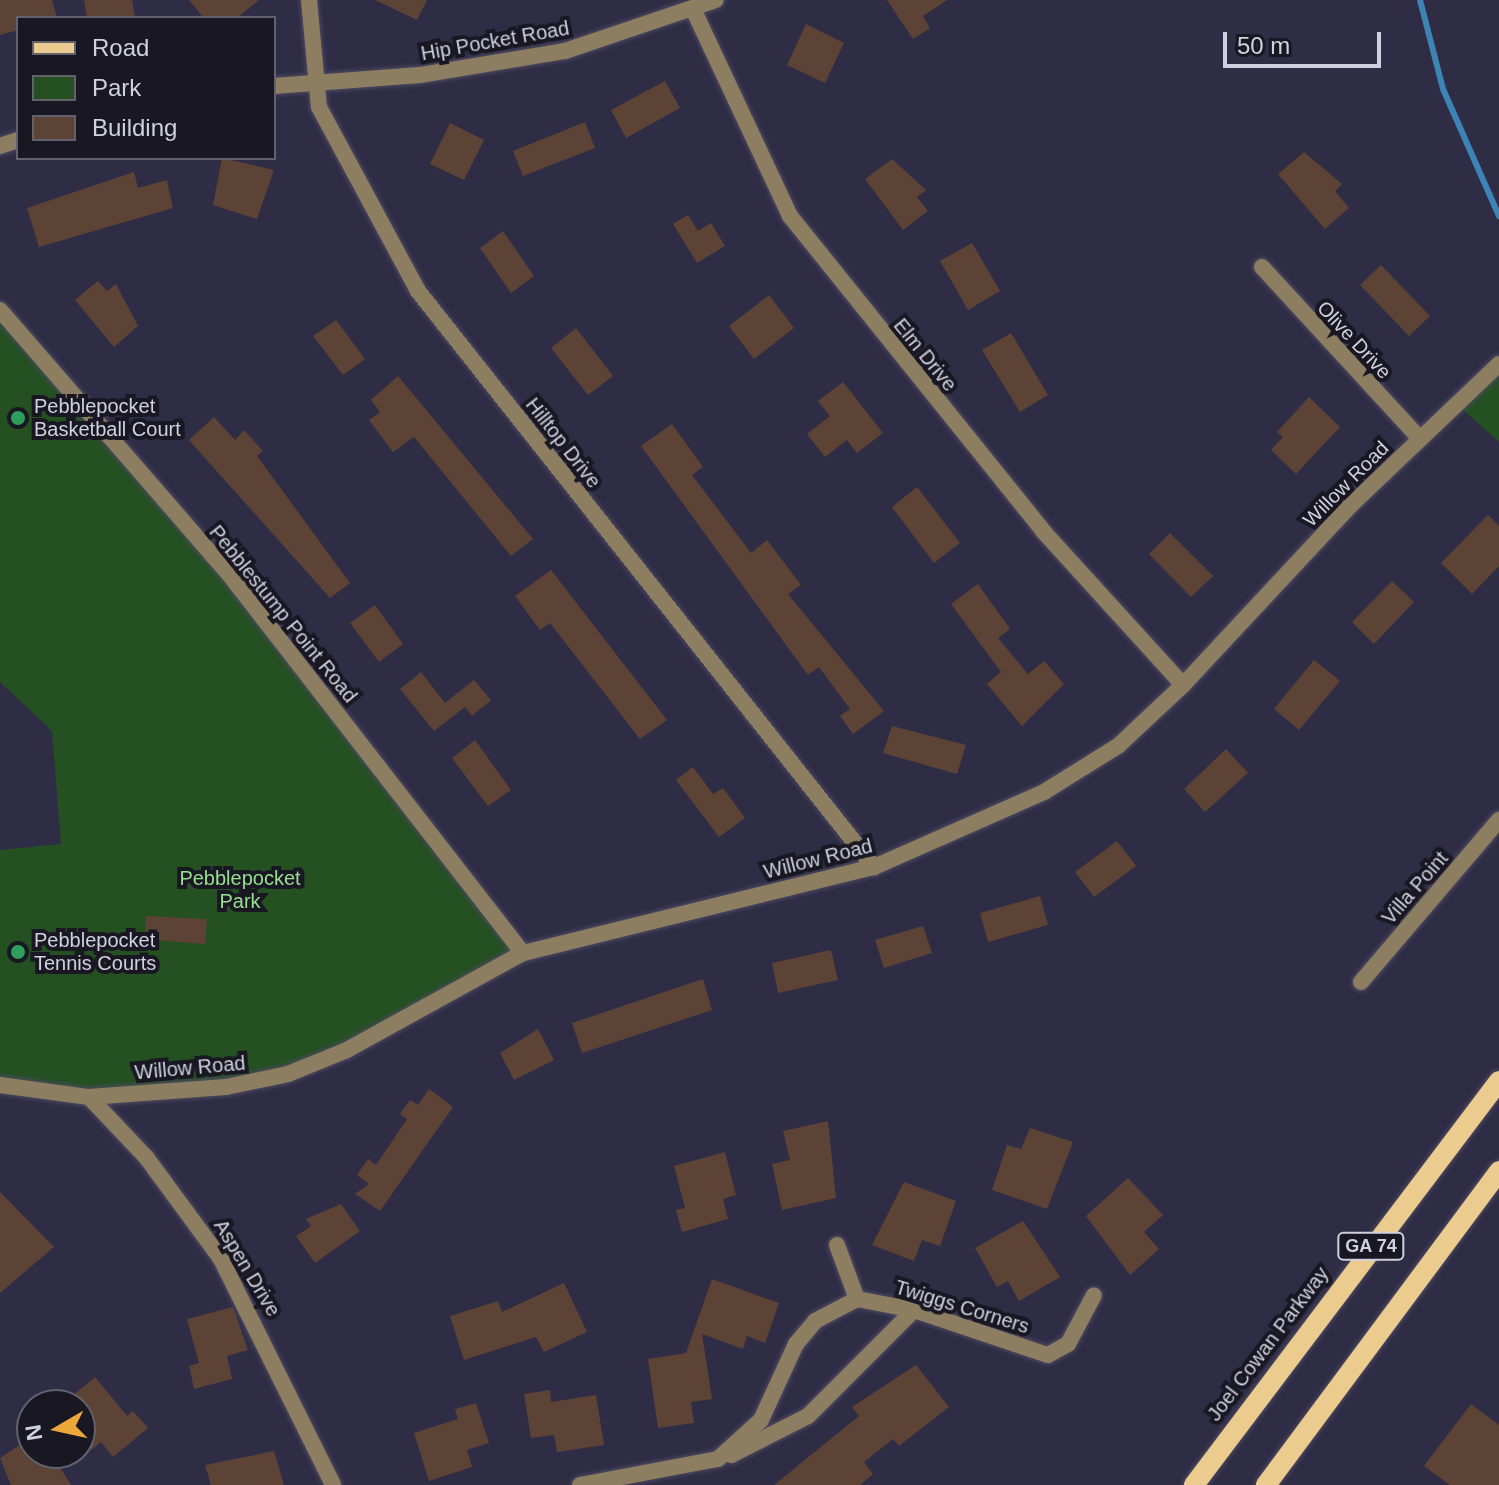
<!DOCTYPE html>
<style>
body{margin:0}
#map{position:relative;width:1499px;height:1485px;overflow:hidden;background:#2f2d45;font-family:Arial,sans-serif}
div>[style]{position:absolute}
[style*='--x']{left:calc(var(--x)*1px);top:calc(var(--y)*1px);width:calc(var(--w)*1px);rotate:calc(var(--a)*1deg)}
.green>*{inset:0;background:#255022}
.stream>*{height:6px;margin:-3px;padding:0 3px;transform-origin:3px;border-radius:3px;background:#3d83b3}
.building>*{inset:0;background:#5d4335}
.roads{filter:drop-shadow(0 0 2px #4c4a61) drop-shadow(0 0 2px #4c4a61)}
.minor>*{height:16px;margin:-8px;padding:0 8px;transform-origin:8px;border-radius:8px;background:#8e7e61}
.primary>*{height:20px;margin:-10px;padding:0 10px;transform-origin:10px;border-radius:10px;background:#eccb8e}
.dots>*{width:22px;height:22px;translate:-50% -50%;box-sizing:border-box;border:4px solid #181722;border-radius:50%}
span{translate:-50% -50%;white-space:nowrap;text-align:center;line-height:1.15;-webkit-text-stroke:8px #181722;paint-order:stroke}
.shield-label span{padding:2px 6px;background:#181722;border:2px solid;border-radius:6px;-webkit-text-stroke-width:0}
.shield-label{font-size:18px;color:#d0d0df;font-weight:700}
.street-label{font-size:20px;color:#d0d0df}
.poi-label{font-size:20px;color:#d0d0df}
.left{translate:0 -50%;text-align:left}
.park-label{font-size:20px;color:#96df8f}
.legend{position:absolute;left:16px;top:16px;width:260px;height:144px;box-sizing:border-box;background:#181722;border:2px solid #62616e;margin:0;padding:10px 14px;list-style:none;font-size:24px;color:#d0d0df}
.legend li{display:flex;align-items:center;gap:16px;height:40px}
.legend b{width:40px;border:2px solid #62616e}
.north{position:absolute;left:16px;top:1389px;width:80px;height:80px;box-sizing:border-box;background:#181722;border:2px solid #62616e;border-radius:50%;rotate:261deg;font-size:22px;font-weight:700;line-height:32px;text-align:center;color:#d0d0df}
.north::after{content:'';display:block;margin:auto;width:28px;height:36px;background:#eda83b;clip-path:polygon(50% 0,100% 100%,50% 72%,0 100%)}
.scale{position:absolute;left:1223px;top:32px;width:158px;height:36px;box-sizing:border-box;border:4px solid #d0d0df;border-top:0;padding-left:10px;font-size:24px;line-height:28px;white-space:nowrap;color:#d0d0df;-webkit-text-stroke:6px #181722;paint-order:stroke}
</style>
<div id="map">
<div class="green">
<div style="clip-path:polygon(0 310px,228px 573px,523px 953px,302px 1069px,89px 1097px,0 1084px,0 850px,61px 844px,52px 731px,0 682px)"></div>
<div style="clip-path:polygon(1499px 371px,1499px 442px,1462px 409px)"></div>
</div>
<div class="stream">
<div style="--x:1420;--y:0;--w:92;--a:75.5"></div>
<div style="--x:1443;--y:89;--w:139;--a:66.2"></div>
</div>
<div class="building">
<div style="clip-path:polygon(0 0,52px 0,57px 18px,18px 18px,18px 30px,0 35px)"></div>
<div style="clip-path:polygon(84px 0,132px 0,135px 18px,87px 18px)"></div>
<div style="clip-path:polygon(189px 0,259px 0,237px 18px,204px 18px)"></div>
<div style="clip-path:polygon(375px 0,427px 0,417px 20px)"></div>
<div style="clip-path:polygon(887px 0,947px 0,923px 16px,930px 28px,913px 39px)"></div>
<div style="clip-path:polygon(806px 24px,844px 43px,825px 83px,787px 65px)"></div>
<div style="clip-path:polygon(665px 81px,680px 108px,626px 138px,611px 110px)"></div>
<div style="clip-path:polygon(585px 122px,595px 148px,523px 176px,513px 151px)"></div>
<div style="clip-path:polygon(450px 123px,484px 140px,464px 180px,430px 164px)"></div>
<div style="clip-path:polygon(1304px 152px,1342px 184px,1335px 191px,1349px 208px,1325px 229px,1278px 174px)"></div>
<div style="clip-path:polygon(222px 158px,274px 170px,257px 219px,213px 205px)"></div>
<div style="clip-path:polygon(892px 159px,926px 190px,917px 197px,928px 211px,903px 230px,865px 179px)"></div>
<div style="clip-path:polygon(134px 172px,138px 188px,167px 180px,173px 208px,39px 247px,27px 208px)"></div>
<div style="clip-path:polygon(688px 215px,698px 231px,711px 223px,725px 246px,697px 263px,673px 224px)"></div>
<div style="clip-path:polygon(503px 231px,534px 276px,511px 293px,480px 248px)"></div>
<div style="clip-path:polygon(972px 243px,1000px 291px,968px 310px,940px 261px)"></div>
<div style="clip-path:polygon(1381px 265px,1430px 316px,1409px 336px,1360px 285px)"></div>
<div style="clip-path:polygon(98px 281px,107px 291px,116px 284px,138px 326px,114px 347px,75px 300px)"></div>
<div style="clip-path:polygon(769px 295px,794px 328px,754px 359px,729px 326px)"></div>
<div style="clip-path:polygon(336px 320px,365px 359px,343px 375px,313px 336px)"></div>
<div style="clip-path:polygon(576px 328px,613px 376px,588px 395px,551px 348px)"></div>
<div style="clip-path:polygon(1011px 333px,1048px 395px,1020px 412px,982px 350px)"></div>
<div style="clip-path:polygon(398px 376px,533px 539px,511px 556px,414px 437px,393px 452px,369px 420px,380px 412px,371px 400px)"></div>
<div style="clip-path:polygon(843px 382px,883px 433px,857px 453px,847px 440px,825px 457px,807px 434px,830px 416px,818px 401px)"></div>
<div style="clip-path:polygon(1309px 397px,1340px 427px,1296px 474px,1271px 450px,1283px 437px,1277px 432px)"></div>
<div style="clip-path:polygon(214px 417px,235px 440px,244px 430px,263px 451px,257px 456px,350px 583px,330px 598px,189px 440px)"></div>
<div style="clip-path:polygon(672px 424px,703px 467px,692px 475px,751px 553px,767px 540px,801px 585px,788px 594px,884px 711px,853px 734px,840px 716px,850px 709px,819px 667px,808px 675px,641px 446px)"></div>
<div style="clip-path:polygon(917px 487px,960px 543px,934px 563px,892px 507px)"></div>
<div style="clip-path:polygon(1488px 515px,1499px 526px,1499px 566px,1472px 594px,1441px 563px)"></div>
<div style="clip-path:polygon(1170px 533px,1213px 576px,1191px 597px,1149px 554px)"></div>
<div style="clip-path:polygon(551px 570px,667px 720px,640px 739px,550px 623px,540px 630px,515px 596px)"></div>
<div style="clip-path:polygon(1392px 581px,1414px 602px,1374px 644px,1352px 622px)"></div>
<div style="clip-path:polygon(978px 584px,1010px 629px,998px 638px,1028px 674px,1044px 661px,1064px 684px,1022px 726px,987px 684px,1001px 672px,951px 604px)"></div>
<div style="clip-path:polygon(375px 605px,403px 644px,379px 662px,350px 623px)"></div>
<div style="clip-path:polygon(1314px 660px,1340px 681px,1299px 730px,1274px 709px)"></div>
<div style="clip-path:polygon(421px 672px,445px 703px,474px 680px,491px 700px,472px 716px,465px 707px,434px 731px,400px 689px)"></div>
<div style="clip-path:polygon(892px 726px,966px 745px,957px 774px,883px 753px)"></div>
<div style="clip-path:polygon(475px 740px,511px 790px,488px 806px,452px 758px)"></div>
<div style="clip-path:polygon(1226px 749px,1248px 773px,1205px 812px,1184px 789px)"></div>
<div style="clip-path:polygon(693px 767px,713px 794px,723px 788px,745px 818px,719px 837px,676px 780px)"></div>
<div style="clip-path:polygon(1117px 841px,1136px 866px,1094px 897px,1075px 872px)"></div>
<div style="clip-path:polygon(1040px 896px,1048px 925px,988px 942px,980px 913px)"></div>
<div style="clip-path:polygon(146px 916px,207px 919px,205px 944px,145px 939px)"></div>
<div style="clip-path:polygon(923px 926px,932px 953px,884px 968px,875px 940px)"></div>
<div style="clip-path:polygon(831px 950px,838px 980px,778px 993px,772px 963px)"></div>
<div style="clip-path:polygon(703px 979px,712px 1010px,582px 1053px,572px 1023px)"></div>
<div style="clip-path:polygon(538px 1029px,554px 1060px,514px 1080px,500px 1053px)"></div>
<div style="clip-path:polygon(429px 1089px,453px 1107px,380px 1211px,355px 1194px,369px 1184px,357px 1175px,368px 1159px,376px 1165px,407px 1119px,400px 1114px,410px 1100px,418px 1105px)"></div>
<div style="clip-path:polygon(828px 1121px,836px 1198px,782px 1210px,772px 1164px,790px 1160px,783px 1131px)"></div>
<div style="clip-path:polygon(1030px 1128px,1073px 1142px,1047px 1209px,992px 1190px,1007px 1145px,1021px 1149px)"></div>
<div style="clip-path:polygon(725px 1152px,736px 1195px,723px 1199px,728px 1219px,682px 1232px,676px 1210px,685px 1208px,674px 1166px)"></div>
<div style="clip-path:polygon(1128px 1178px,1163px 1215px,1144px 1232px,1159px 1249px,1130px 1275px,1086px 1216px)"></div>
<div style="clip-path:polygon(904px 1182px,956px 1201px,940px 1246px,922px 1240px,914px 1261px,872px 1245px)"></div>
<div style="clip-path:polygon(0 1192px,54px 1247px,0 1293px)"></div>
<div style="clip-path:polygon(341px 1204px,360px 1231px,315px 1263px,296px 1236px,311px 1226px,306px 1219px)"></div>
<div style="clip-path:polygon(1023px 1221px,1060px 1277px,1019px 1301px,1008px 1281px,997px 1287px,975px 1248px)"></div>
<div style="clip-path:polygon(712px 1279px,779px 1303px,765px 1343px,747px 1336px,743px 1349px,702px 1334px,712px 1399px,691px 1402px,694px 1423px,658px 1428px,648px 1359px,686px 1353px)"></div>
<div style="clip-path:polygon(564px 1283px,587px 1332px,544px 1352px,536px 1337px,464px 1360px,450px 1316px,498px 1301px,502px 1312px)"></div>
<div style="clip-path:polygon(233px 1307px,248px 1350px,227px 1356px,232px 1379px,194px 1389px,189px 1366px,199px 1363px,187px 1319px)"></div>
<div style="clip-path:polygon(916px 1365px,949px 1407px,899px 1446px,893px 1439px,864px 1462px,873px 1474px,860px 1485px,774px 1485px,859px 1416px,852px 1407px)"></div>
<div style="clip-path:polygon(95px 1377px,127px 1416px,133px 1411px,148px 1428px,113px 1457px,101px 1442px,80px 1459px,83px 1405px,61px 1405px)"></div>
<div style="clip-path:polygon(550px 1390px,551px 1402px,596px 1395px,604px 1445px,557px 1452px,554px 1435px,531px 1438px,524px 1394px)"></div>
<div style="clip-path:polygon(476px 1403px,489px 1443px,467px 1450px,472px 1467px,429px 1481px,414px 1433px,458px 1419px,455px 1409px)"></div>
<div style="clip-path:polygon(1471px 1404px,1499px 1425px,1499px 1485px,1450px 1485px,1424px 1466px)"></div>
<div style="clip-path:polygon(32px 1437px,32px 1453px,51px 1453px,71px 1485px,11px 1485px,0 1458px)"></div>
<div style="clip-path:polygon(274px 1451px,284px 1485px,211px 1485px,205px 1465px)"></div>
</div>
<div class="roads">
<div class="minor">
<div style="--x:309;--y:0;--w:107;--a:84.7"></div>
<div style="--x:319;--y:107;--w:209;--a:61.7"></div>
<div style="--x:418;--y:291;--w:735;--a:51.63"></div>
<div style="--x:694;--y:11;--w:226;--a:64.9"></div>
<div style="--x:790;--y:216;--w:404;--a:51.2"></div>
<div style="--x:1043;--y:531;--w:208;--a:47.7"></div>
<div style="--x:274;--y:86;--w:146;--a:-4.3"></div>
<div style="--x:420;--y:75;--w:147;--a:-9.4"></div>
<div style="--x:565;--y:51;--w:159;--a:-18.7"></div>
<div style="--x:0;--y:146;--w:19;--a:-18"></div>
<div style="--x:1262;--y:267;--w:232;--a:47.4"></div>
<div style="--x:0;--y:310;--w:348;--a:49.1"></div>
<div style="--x:228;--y:573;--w:481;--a:52.2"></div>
<div style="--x:1361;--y:982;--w:213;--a:-49.6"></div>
<div style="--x:0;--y:1085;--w:90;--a:7.7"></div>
<div style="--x:89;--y:1097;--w:137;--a:-4.2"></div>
<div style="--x:226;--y:1087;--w:63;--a:-11.8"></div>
<div style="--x:288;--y:1074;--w:64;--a:-22.1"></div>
<div style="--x:347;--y:1050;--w:201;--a:-28.9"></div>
<div style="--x:523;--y:953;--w:361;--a:-13.8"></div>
<div style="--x:874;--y:867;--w:186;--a:-23.8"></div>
<div style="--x:1044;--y:792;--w:87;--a:-31.9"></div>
<div style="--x:1118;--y:746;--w:89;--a:-43.2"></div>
<div style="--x:1183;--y:685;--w:248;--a:-47"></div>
<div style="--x:1352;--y:504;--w:203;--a:-43.6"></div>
<div style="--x:89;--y:1097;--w:83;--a:46.5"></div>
<div style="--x:146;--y:1157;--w:127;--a:53.7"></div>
<div style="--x:221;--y:1259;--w:252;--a:63.6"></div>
<div style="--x:837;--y:1245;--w:58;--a:69.7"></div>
<div style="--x:731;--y:1455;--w:86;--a:-26.9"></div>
<div style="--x:808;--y:1416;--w:150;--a:-45"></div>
<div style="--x:580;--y:1485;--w:140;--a:-10.7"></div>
<div style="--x:718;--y:1459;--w:58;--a:-42.2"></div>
<div style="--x:761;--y:1420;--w:84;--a:-65.3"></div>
<div style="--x:796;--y:1344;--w:30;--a:-50"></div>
<div style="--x:815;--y:1321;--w:47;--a:-27.6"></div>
<div style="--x:857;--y:1299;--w:58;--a:10.9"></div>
<div style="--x:914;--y:1310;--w:141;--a:18.6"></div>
<div style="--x:1048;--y:1355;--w:23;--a:-29"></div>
<div style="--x:1068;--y:1344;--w:55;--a:-62"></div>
</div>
<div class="primary">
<div style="--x:1194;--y:1485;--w:506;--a:-52.95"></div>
<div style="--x:1266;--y:1485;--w:391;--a:-53.4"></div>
</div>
</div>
<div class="dots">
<div style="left:18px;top:418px;background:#2e9e5b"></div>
<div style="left:18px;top:952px;background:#2e9e5b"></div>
</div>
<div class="shield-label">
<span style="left:1371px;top:1246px">GA 74</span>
</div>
<div class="street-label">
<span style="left:495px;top:41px;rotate:-10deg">Hip Pocket Road</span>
<span style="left:1354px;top:340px;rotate:47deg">Olive Drive</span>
<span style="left:925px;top:355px;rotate:51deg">Elm Drive</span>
<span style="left:563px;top:443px;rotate:52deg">Hilltop Drive</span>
<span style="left:1346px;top:484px;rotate:-45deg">Willow Road</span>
<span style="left:283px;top:614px;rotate:51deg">Pebblestump Point Road</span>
<span style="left:818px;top:859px;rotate:-14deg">Willow Road</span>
<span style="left:1415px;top:888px;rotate:-49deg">Villa Point</span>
<span style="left:190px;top:1068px;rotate:-5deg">Willow Road</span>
<span style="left:247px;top:1268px;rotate:59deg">Aspen Drive</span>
<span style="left:962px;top:1307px;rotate:17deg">Twiggs Corners</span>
<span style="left:1268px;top:1344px;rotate:-53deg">Joel Cowan Parkway</span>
</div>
<div class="poi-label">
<span class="left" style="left:34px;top:418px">Pebblepocket<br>Basketball Court</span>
<span class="left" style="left:34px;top:952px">Pebblepocket<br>Tennis Courts</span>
</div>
<div class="park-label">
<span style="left:240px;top:890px">Pebblepocket<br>Park</span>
</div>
<ul class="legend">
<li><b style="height:10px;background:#eccb8e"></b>Road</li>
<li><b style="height:22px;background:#255022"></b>Park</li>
<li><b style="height:22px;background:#5d4335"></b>Building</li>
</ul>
<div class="north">N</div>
<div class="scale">50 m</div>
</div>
